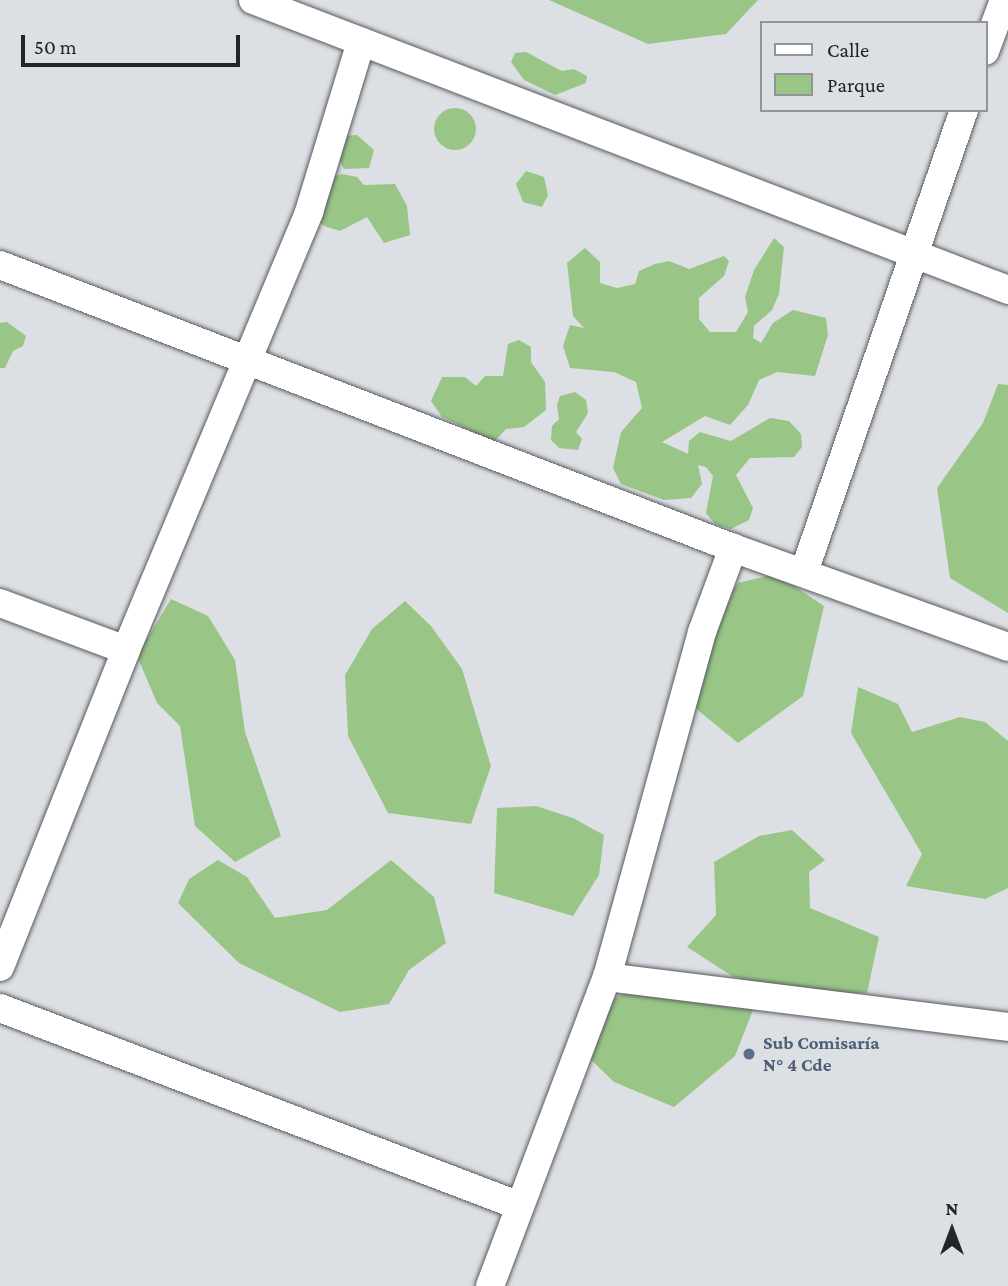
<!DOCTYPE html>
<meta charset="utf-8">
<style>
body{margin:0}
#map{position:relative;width:1008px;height:1286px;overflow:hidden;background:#dcdfe3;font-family:"Crimson Pro",serif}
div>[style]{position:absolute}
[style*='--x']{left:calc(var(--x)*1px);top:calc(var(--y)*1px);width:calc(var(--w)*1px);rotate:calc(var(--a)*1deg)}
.green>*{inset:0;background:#99c687}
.round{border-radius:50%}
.roads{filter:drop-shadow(0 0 2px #585a5e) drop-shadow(0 0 2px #585a5e)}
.minor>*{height:28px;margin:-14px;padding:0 14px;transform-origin:14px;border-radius:14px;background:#fff}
.dots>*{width:19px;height:19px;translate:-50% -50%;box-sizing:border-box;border:4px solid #dcdfe3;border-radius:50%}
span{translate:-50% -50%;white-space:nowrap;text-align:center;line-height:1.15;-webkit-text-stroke:6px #dcdfe3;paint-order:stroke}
.service-label{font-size:19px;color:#4e5e75;font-weight:700}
.left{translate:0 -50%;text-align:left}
.legend{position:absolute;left:760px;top:21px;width:228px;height:91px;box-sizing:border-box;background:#dcdfe3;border:2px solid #929497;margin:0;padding:9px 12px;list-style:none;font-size:21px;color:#232426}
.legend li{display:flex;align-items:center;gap:14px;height:35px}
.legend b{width:35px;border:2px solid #929497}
.north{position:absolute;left:917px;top:1195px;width:70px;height:70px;-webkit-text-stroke:5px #dcdfe3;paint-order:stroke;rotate:0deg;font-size:19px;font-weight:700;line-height:28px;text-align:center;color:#232426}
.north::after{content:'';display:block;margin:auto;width:24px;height:32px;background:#232426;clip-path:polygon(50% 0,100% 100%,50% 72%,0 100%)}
.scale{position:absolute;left:21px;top:35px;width:219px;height:32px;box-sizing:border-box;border:4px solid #232426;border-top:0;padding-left:9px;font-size:21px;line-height:24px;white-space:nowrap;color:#232426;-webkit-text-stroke:5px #dcdfe3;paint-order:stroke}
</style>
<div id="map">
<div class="green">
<div style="clip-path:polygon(549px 0,758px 0,726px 34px,648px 44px)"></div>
<div style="clip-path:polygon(526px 52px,562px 71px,574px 69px,587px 76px,586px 83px,555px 95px,524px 80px,511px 62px,515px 53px)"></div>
<div class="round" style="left:434px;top:108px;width:42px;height:42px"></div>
<div style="clip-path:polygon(357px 135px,374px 150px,369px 168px,344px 169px,335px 151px,343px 136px)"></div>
<div style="clip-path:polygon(526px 171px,544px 177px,548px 195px,542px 207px,523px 202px,516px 184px)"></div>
<div style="clip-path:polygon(342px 174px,357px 177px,364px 185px,395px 184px,407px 206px,410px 235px,384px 243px,367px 217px,340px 231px,324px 226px,309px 212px,320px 180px)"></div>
<div style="clip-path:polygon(774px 238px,784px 247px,779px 294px,772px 310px,754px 326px,753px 338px,761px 343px,773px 323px,793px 310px,826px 318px,828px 335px,815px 376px,777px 372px,759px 380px,748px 405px,730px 425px,705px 416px,662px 442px,688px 454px,689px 441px,700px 432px,731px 441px,770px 418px,789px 421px,801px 434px,802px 447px,794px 457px,750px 458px,736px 475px,753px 508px,749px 520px,731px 529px,715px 524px,706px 513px,713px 476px,706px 467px,698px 465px,702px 484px,691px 498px,664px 500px,621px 484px,613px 468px,621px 432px,642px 408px,636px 382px,614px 372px,570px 368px,563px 346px,570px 325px,584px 328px,573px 316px,567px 263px,585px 248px,600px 262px,600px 283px,617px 288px,635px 284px,639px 271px,655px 264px,669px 261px,689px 269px,724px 256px,729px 261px,724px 276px,699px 298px,699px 319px,710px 332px,736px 332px,748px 312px,745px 297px,754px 270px)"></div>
<div style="clip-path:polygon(7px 322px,26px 336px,23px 346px,13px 351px,5px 368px,0 368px,0 323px)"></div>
<div style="clip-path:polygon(519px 340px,531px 347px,531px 362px,545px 382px,546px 410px,524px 427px,506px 429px,494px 442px,442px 417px,431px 401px,442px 377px,465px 377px,476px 386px,485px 376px,503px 376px,508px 344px)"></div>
<div style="clip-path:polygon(998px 384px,1008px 385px,1008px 613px,950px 578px,937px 488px,983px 423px)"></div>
<div style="clip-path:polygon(575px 392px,586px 400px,588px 413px,576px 432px,582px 439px,578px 450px,559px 448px,551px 440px,552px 426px,559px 419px,557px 405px,560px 396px)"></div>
<div style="clip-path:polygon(776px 574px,824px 606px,803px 696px,738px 743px,694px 707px,702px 632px,738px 583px)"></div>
<div style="clip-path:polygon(171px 599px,208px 616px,235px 660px,245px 732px,281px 836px,235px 862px,195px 826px,180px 726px,157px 703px,137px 656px)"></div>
<div style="clip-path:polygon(405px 601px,431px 626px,462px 669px,491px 766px,471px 824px,388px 813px,348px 736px,345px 675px,372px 629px)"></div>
<div style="clip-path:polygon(858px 687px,898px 704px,912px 732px,960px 717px,985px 722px,1008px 741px,1008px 888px,985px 899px,906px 886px,922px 854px,851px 733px)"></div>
<div style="clip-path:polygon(536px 806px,573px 818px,604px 835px,599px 875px,573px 916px,494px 893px,497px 808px)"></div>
<div style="clip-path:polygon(792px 830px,825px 860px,809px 872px,810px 908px,879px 937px,867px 993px,793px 994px,732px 976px,687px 947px,716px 915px,714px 862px,759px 836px)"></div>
<div style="clip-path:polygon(218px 860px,247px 877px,275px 918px,327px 910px,391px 860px,434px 897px,446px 943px,409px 970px,389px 1004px,340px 1012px,239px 963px,178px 903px,189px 879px)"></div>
<div style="clip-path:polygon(627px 992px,706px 1000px,753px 1010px,735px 1056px,674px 1107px,614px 1082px,581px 1050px,590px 1010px)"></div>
</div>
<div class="roads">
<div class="minor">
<div style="--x:253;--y:0;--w:809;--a:21.01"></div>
<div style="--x:985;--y:51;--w:54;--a:-69.6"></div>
<div style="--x:0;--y:265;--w:786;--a:21.11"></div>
<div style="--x:733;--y:548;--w:292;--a:19.8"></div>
<div style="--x:804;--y:572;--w:489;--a:-70.9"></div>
<div style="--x:0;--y:603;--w:134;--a:20.5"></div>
<div style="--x:0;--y:967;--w:341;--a:-68.3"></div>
<div style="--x:126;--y:650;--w:475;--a:-67.3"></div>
<div style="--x:309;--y:212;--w:178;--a:-73"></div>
<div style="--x:607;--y:977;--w:404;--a:7.1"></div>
<div style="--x:0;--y:1008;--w:556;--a:20.85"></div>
<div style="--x:490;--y:1286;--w:330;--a:-69.3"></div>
<div style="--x:607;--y:977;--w:358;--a:-74.6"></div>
<div style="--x:702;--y:632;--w:90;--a:-69.7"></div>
</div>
</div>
<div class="dots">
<div style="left:749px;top:1054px;background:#5c6f8a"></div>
</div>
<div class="service-label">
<span class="left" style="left:763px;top:1054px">Sub Comisaría<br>N° 4 Cde</span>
</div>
<ul class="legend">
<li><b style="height:9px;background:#fff"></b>Calle</li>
<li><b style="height:19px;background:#99c687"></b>Parque</li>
</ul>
<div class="north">N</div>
<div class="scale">50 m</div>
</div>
